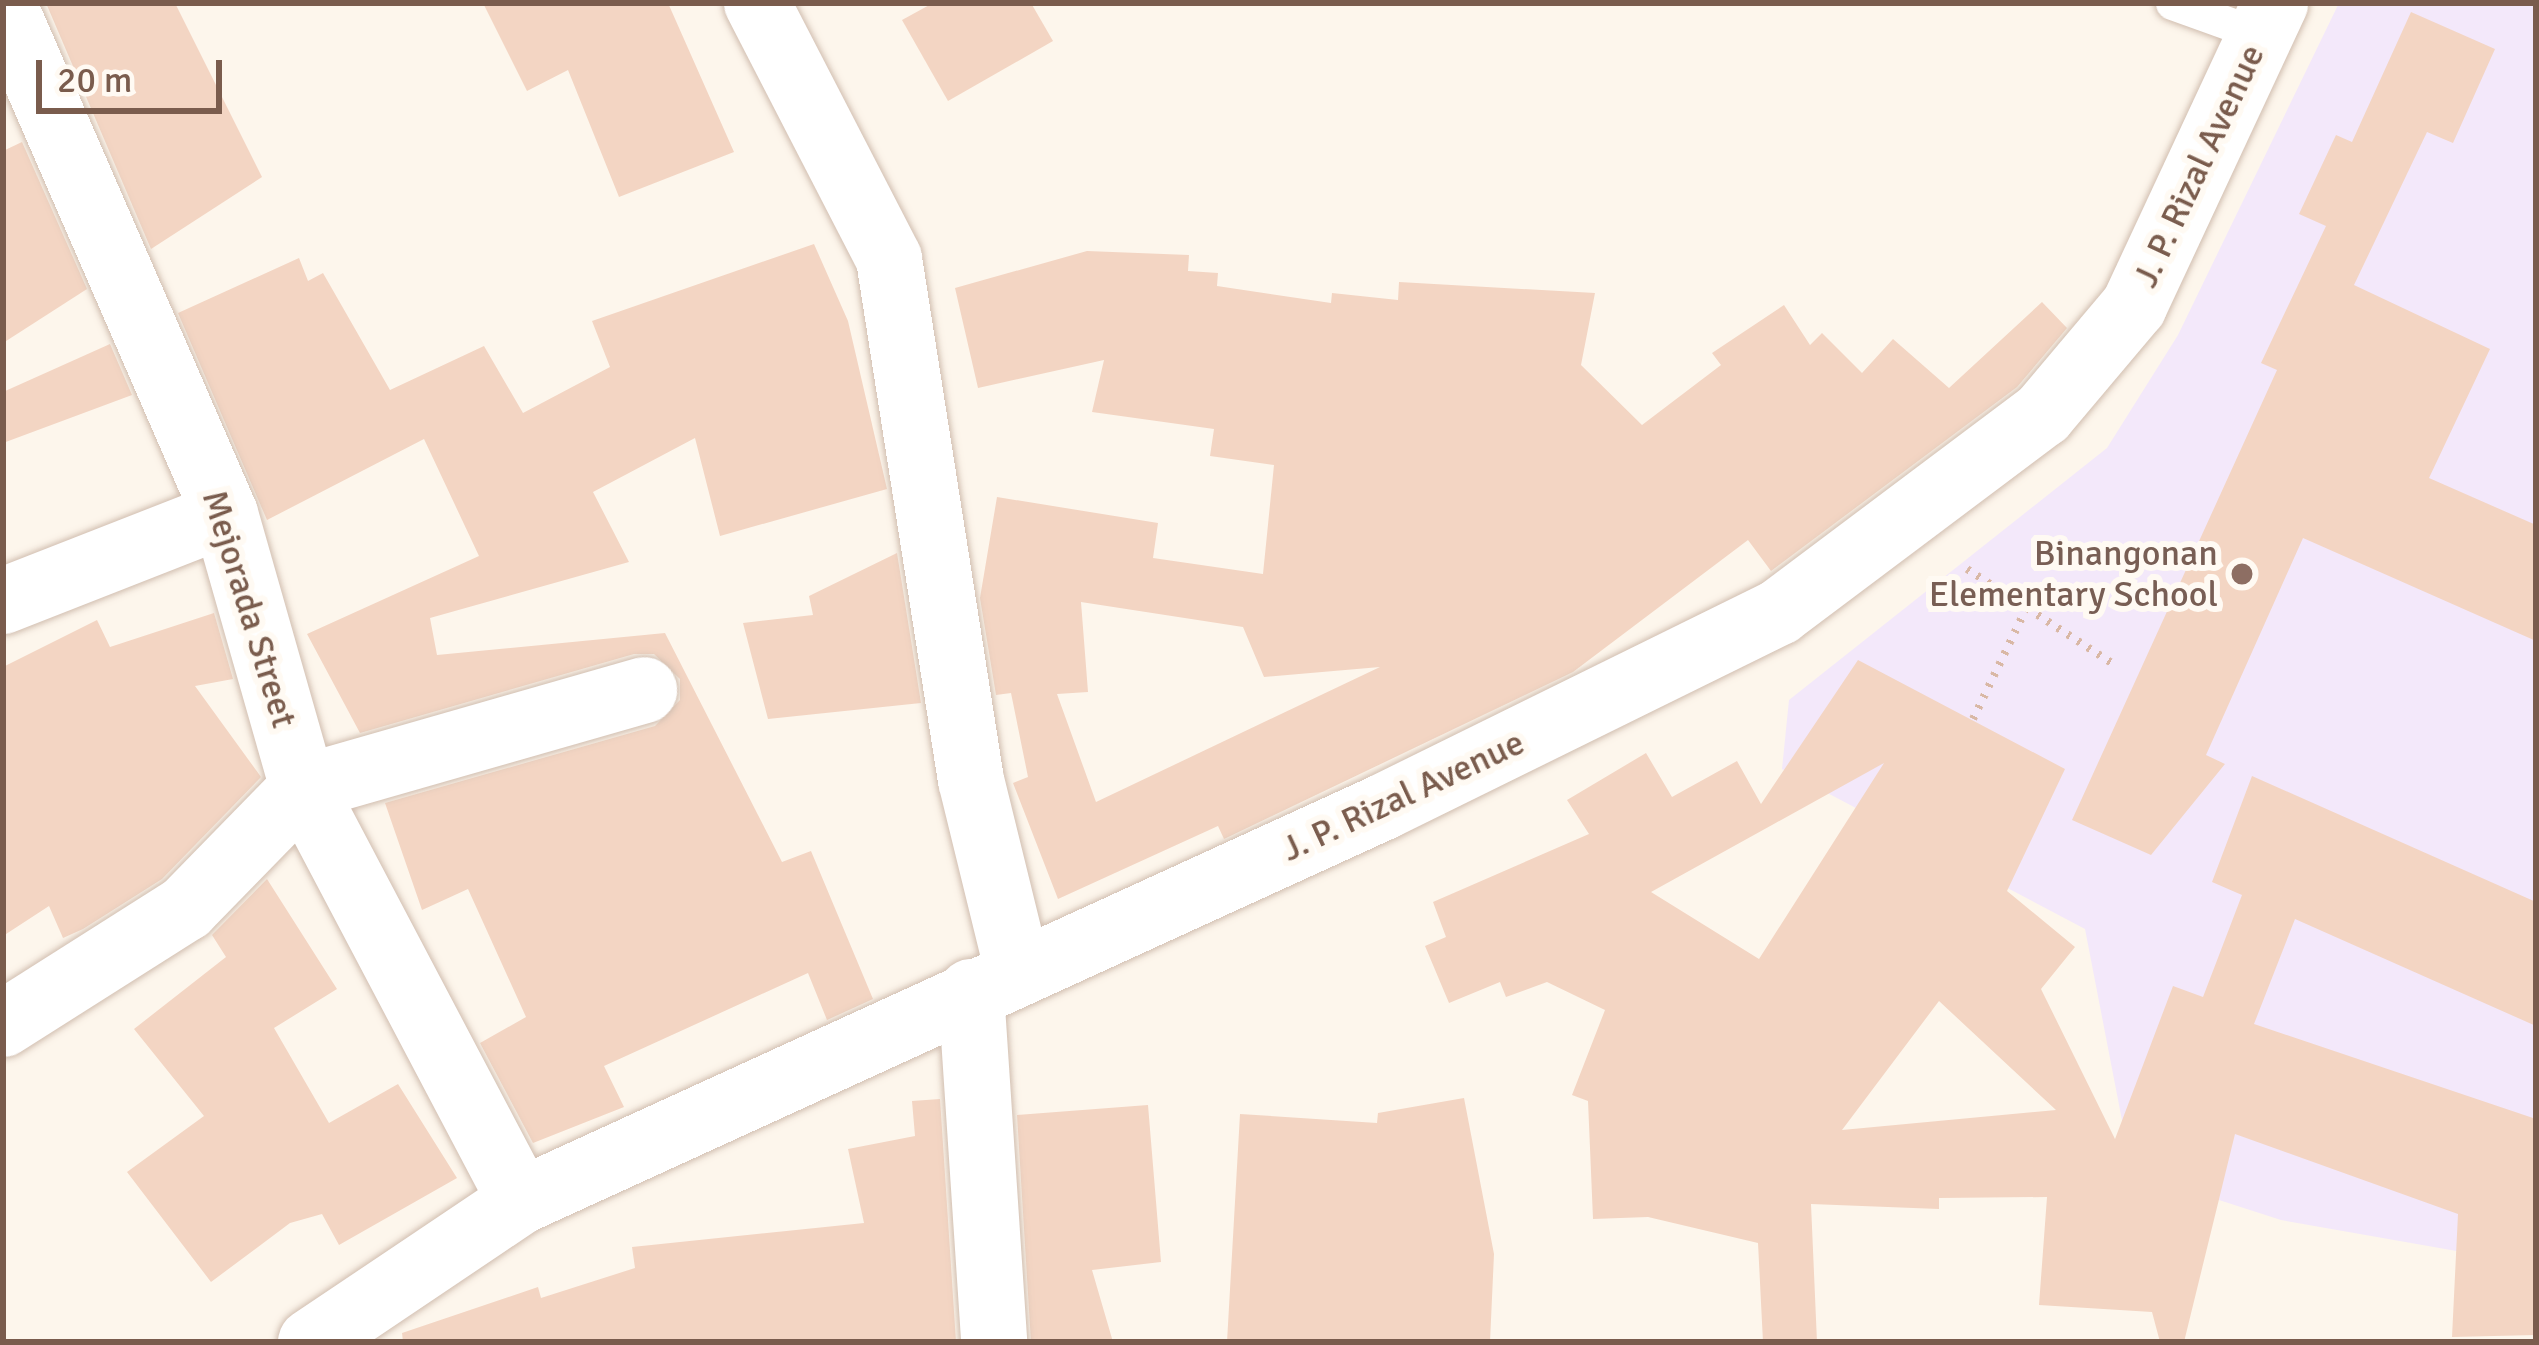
<!DOCTYPE html>
<style>
body{margin:0}
#map{position:relative;width:2539px;height:1345px;overflow:hidden;background:#fdf6ec;font-family:Signika,sans-serif}
div>[style]{position:absolute}
[style*='--x']{left:calc(var(--x)*1px);top:calc(var(--y)*1px);width:calc(var(--w)*1px);rotate:calc(var(--a)*1deg)}
.education>*{inset:0;background:#f3e8fa}
.building>*{inset:0;background:#f3d5c3}
.path>*{height:8px;margin-top:-4px;transform-origin:0;background:repeating-linear-gradient(90deg,#d9b8a5 0 3px,transparent 0 12px)}
.roads{filter:drop-shadow(0 0 3px #d1beb0) drop-shadow(0 0 3px #d1beb0)}
.service>*{height:33px;margin:-16.5px;padding:0 16.5px;transform-origin:16.5px;border-radius:16.5px;background:#fff}
.minor>*{height:66px;margin:-33px;padding:0 33px;transform-origin:33px;border-radius:33px;background:#fff}
.secondary>*{height:66px;margin:-33px;padding:0 33px;transform-origin:33px;border-radius:33px;background:#fff}
.dots>*{width:33px;height:33px;translate:-50% -50%;box-sizing:border-box;border:6px solid #fffaf3;border-radius:50%}
span{translate:-50% -50%;white-space:nowrap;text-align:center;line-height:1.15;-webkit-text-stroke:12px #fffaf3;paint-order:stroke}
.street-label{font-size:36px;color:#7a5c4d}
.education-label{font-size:36px;color:#785e54}
.right{translate:-100% -50%;text-align:right}
.frame{position:absolute;inset:0;border:6px solid #7a5c4d;pointer-events:none}
.scale{position:absolute;left:36px;top:60px;width:186px;height:54px;box-sizing:border-box;border:6px solid #7a5c4d;border-top:0;padding-left:15px;font-size:36px;line-height:42px;white-space:nowrap;color:#7a5c4d;-webkit-text-stroke:9px #fffaf3;paint-order:stroke}
</style>
<div id="map">
<div class="education">
<div style="clip-path:polygon(2339px 3px,2536px 3px,2536px 1265px,2281px 1220px,2132px 1172px,2085px 929px,1782px 769px,1789px 700px,2107px 448px,2178px 335px)"></div>
</div>
<div class="building">
<div style="clip-path:polygon(46px 3px,175px 3px,262px 177px,151px 249px)"></div>
<div style="clip-path:polygon(483px 3px,668px 3px,734px 152px,619px 197px,568px 70px,527px 91px)"></div>
<div style="clip-path:polygon(933px 3px,1031px 3px,1053px 41px,948px 101px,902px 20px)"></div>
<div style="clip-path:polygon(2411px 12px,2495px 49px,2453px 143px,2427px 132px,2354px 285px,2490px 349px,2429px 478px,2536px 525px,2536px 641px,2303px 538px,2206px 755px,2225px 764px,2151px 855px,2072px 820px,2277px 370px,2261px 363px,2326px 226px,2299px 214px,2336px 135px,2352px 142px)"></div>
<div style="clip-path:polygon(22px 142px,87px 289px,3px 343px,3px 151px)"></div>
<div style="clip-path:polygon(814px 244px,848px 321px,887px 489px,720px 536px,695px 438px,593px 492px,629px 562px,430px 618px,437px 655px,665px 633px,782px 862px,811px 851px,873px 999px,827px 1020px,808px 973px,604px 1066px,624px 1107px,533px 1143px,480px 1043px,526px 1017px,468px 889px,422px 910px,385px 803px,655px 726px,680px 700px,680px 679px,654px 654px,634px 654px,360px 733px,307px 634px,479px 556px,424px 439px,267px 520px,178px 313px,299px 258px,308px 281px,323px 273px,390px 390px,484px 346px,523px 413px,610px 367px,592px 321px)"></div>
<div style="clip-path:polygon(evenodd,1087px 251px,1189px 255px,1188px 271px,1218px 273px,1217px 286px,1331px 303px,1332px 293px,1398px 300px,1399px 282px,1595px 293px,1581px 365px,1642px 425px,1721px 365px,1712px 353px,1784px 305px,1810px 345px,1822px 333px,1862px 373px,1893px 339px,1949px 388px,2042px 302px,2067px 328px,2017px 387px,1771px 571px,1748px 540px,1573px 672px,1224px 839px,1218px 826px,1058px 899px,1013px 783px,1028px 777px,1011px 693px,996px 695px,980px 598px,997px 497px,1158px 523px,1153px 558px,1263px 574px,1274px 465px,1210px 456px,1214px 429px,1092px 412px,1104px 360px,978px 388px,955px 288px,1087px 251px,1081px 602px,1243px 627px,1264px 677px,1380px 667px,1096px 802px,1057px 694px,1088px 692px,1081px 602px)"></div>
<div style="clip-path:polygon(110px 344px,132px 395px,3px 443px,3px 392px)"></div>
<div style="clip-path:polygon(897px 553px,921px 703px,768px 719px,743px 623px,813px 615px,809px 596px)"></div>
<div style="clip-path:polygon(214px 613px,233px 679px,195px 686px,261px 777px,162px 879px,83px 929px,63px 938px,49px 906px,3px 936px,3px 667px,97px 620px,110px 647px)"></div>
<div style="clip-path:polygon(evenodd,1858px 660px,2065px 769px,2007px 891px,2075px 947px,2041px 989px,2115px 1139px,2173px 986px,2203px 997px,2242px 895px,2212px 882px,2252px 776px,2536px 902px,2536px 1026px,2295px 919px,2254px 1024px,2536px 1119px,2536px 1335px,2452px 1337px,2458px 1214px,2235px 1134px,2184px 1342px,2160px 1342px,2152px 1312px,2039px 1305px,2047px 1197px,1939px 1198px,1939px 1209px,1811px 1204px,1817px 1342px,1763px 1342px,1758px 1243px,1648px 1217px,1593px 1219px,1588px 1101px,1572px 1095px,1605px 1010px,1547px 982px,1506px 997px,1500px 982px,1449px 1003px,1425px 946px,1446px 937px,1433px 902px,1589px 834px,1567px 800px,1646px 753px,1672px 797px,1737px 761px,1761px 804px,1858px 660px,1884px 763px,1759px 959px,1651px 892px,1772px 825px,1884px 763px,1858px 660px,1939px 1001px,2056px 1110px,1842px 1130px,1939px 1001px)"></div>
<div style="clip-path:polygon(267px 879px,337px 989px,274px 1028px,329px 1123px,398px 1084px,457px 1178px,339px 1245px,322px 1214px,290px 1223px,211px 1282px,127px 1172px,204px 1116px,134px 1029px,226px 957px,212px 935px)"></div>
<div style="clip-path:polygon(1464px 1098px,1494px 1254px,1490px 1342px,1227px 1342px,1240px 1114px,1377px 1123px,1378px 1113px)"></div>
<div style="clip-path:polygon(940px 1099px,956px 1342px,403px 1342px,402px 1333px,538px 1287px,541px 1298px,635px 1268px,632px 1247px,864px 1223px,848px 1149px,915px 1136px,912px 1101px)"></div>
<div style="clip-path:polygon(1148px 1105px,1161px 1262px,1092px 1270px,1113px 1342px,1031px 1342px,1017px 1115px)"></div>
</div>
<div class="path">
<div style="--x:1967;--y:569;--w:176;--a:33"></div>
<div style="--x:1973;--y:719;--w:118;--a:-64.3"></div>
</div>
<div class="roads">
<div class="service">
<div style="--x:2172;--y:3;--w:95;--a:19.8"></div>
</div>
<div class="minor">
<div style="--x:3;--y:3;--w:557;--a:66.52"></div>
<div style="--x:225;--y:514;--w:285;--a:74.1"></div>
<div style="--x:303;--y:788;--w:467;--a:62.2"></div>
<div style="--x:757;--y:3;--w:288;--a:62.7"></div>
<div style="--x:889;--y:259;--w:527;--a:81.06"></div>
<div style="--x:971;--y:780;--w:193;--a:76.2"></div>
<div style="--x:3;--y:601;--w:238;--a:-21.4"></div>
<div style="--x:971;--y:992;--w:351;--a:86.2"></div>
<div style="--x:3;--y:1024;--w:217;--a:-32.4"></div>
<div style="--x:186;--y:908;--w:168;--a:-45.7"></div>
<div style="--x:303;--y:788;--w:355;--a:-16"></div>
</div>
<div class="secondary">
<div style="--x:311;--y:1342;--w:253;--a:-33.9"></div>
<div style="--x:521;--y:1201;--w:948;--a:-24.56"></div>
<div style="--x:1383;--y:807;--w:441;--a:-26.2"></div>
<div style="--x:1779;--y:612;--w:330;--a:-36.9"></div>
<div style="--x:2043;--y:414;--w:141;--a:-49.9"></div>
<div style="--x:2134;--y:306;--w:334;--a:-65"></div>
</div>
</div>
<div class="dots">
<div style="left:2242px;top:574px;background:#8d6e63"></div>
</div>
<div class="street-label">
<span style="left:2199px;top:166px;rotate:-65deg">J. P. Rizal Avenue</span>
<span style="left:249px;top:609px;rotate:73deg">Mejorada Street</span>
<span style="left:1403px;top:796px;rotate:-25deg">J. P. Rizal Avenue</span>
</div>
<div class="education-label">
<span class="right" style="left:2218px;top:574px">Binangonan<br>Elementary School</span>
</div>
<div class="frame"></div>
<div class="scale">20 m</div>
</div>
